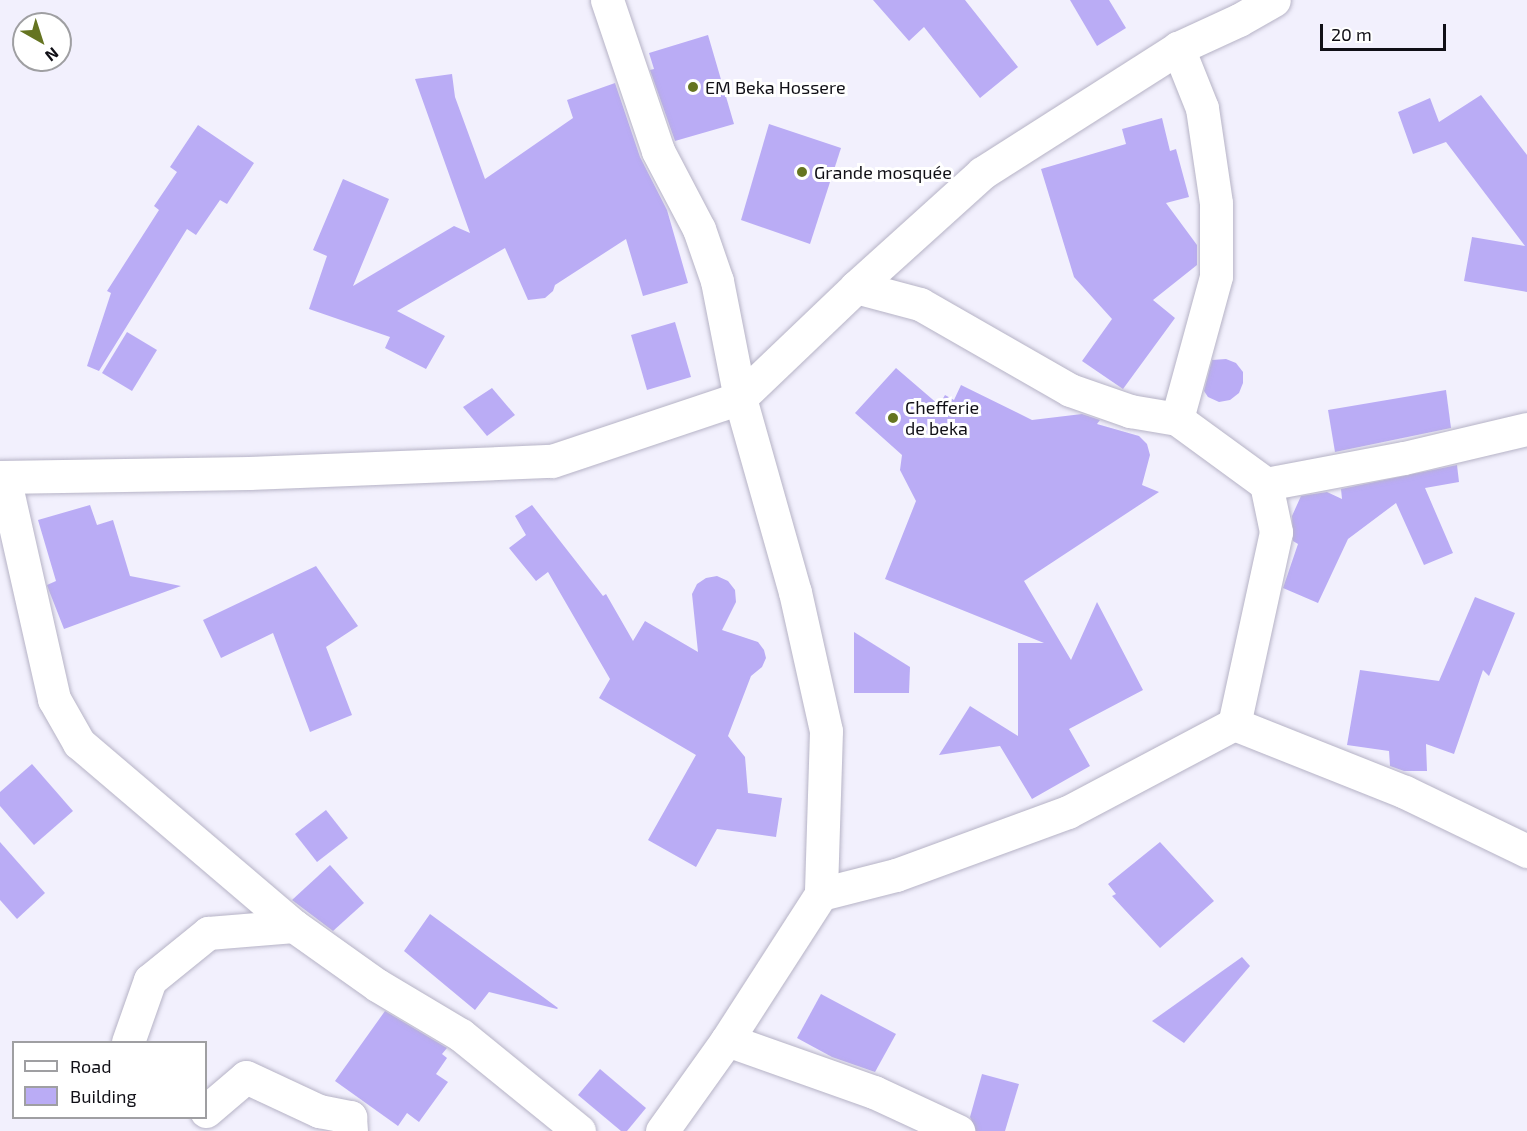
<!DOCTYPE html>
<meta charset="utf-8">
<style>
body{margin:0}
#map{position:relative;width:1527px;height:1131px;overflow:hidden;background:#f2f0fd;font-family:"Exo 2",sans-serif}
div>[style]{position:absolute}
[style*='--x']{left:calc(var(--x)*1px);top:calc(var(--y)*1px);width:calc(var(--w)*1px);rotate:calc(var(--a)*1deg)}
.building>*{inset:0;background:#baacf5}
.roads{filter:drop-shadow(0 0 2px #b6b3c6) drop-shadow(0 0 2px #b6b3c6)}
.minor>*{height:33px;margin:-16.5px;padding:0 16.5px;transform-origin:16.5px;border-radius:16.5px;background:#fff}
.dots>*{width:16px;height:16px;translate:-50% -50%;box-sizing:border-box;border:3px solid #fff;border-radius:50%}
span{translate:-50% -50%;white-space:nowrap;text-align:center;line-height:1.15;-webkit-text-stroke:6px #fff;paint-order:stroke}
.poi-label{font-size:18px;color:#100f16}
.left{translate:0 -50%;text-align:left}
.legend{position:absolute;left:12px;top:1041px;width:195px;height:78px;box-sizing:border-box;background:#fff;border:2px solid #9f9fa2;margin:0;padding:8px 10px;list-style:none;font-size:18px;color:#100f16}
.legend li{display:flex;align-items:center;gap:12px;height:30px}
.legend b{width:30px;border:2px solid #9f9fa2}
.north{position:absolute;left:12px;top:12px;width:60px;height:60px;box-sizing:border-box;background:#fff;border:2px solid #9f9fa2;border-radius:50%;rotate:141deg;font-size:16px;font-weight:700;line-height:24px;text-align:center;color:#100f16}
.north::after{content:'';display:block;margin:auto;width:21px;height:27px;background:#657421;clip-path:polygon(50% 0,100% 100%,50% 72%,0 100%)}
.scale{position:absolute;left:1320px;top:24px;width:126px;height:27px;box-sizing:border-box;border:3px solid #100f16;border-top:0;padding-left:8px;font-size:18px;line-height:21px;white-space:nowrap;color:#100f16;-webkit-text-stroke:4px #fff;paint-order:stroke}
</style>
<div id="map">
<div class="building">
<div style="clip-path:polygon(873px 0,965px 0,1018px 67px,980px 98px,924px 27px,909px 41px)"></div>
<div style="clip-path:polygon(1070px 0,1109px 0,1126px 28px,1097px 46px)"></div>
<div style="clip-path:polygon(708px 35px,734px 124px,675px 141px,650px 70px,654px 69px,649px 53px)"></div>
<div style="clip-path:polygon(452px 74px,455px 97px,485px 179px,573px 118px,567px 100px,615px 83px,640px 157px,667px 210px,688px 283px,643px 296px,626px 239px,555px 285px,553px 291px,545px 298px,528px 300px,505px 248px,397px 311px,445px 336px,426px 369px,385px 348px,390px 337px,309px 309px,327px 256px,313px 250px,343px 179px,389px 199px,353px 286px,454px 226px,470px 233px,415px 79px)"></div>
<div style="clip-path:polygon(1481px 95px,1527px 155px,1527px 292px,1464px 281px,1472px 237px,1525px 246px,1446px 142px,1413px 154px,1398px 112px,1430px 98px,1439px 122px)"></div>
<div style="clip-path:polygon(1162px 118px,1170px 151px,1176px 149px,1189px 197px,1166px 203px,1197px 245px,1197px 265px,1153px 300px,1175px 318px,1123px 389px,1082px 361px,1112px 319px,1074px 277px,1041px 169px,1126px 144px,1122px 129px)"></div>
<div style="clip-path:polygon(769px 124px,841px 148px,810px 244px,741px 220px)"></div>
<div style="clip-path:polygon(198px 125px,254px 163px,227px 204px,220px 200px,196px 235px,187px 229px,99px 371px,87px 366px,111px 293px,107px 291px,159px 210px,154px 206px,177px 172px,170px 167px)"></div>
<div style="clip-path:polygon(675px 322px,691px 377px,647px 390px,631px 335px)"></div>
<div style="clip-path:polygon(127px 332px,157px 350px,132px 391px,102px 373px)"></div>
<div style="clip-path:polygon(1226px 359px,1236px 363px,1243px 372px,1243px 383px,1239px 393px,1230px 400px,1219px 402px,1208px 397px,1204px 391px,1212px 360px)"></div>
<div style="clip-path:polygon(896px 368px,939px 405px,945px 395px,954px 400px,961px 385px,1032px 420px,1082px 414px,1100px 420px,1097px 424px,1139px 436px,1147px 444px,1150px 455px,1142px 485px,1159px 492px,1024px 581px,1071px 660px,1097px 602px,1143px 690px,1069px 729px,1090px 766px,1032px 799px,1000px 746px,939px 755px,970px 706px,1018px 736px,1018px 643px,1044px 643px,885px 579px,916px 501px,900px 470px,902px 455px,855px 413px)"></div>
<div style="clip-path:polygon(492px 388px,515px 415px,487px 436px,463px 407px)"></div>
<div style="clip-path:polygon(1446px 390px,1451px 428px,1335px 452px,1328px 410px)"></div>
<div style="clip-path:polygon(1457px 465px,1459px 482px,1425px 488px,1453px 553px,1424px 565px,1396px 503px,1348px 539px,1318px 603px,1283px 588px,1298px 544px,1293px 541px,1292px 516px,1301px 496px,1327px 492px,1342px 499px,1341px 489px)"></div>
<div style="clip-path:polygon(90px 505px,97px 525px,113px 520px,130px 576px,181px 586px,64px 629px,48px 588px,47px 585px,56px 581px,38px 520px)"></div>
<div style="clip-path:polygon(532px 505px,603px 596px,606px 594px,633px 641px,645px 621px,698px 652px,692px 594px,697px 584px,706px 578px,717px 576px,728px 581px,735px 590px,736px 602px,722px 630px,758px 642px,764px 650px,766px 658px,762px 667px,751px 676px,728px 736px,745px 757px,748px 793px,782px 798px,776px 837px,717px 829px,696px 867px,648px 840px,696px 755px,599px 698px,610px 679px,548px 572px,536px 581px,509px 548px,526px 535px,515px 516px)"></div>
<div style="clip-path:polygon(316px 566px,358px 626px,326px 647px,352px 715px,310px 732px,273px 633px,221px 658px,203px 620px)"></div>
<div style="clip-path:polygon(1475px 597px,1515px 613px,1489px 676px,1483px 670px,1454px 754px,1426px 744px,1427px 771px,1404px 771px,1390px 766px,1389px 751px,1347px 745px,1360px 670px,1439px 681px)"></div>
<div style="clip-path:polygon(854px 632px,910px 667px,909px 693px,854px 693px)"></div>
<div style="clip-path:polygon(32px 764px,73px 811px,34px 845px,0 806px,0 792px)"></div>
<div style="clip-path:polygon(326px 810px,348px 838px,317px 862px,295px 834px)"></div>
<div style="clip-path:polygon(0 842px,45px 893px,17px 919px,0 900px)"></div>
<div style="clip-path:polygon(1160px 842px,1214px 901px,1160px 948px,1112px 896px,1116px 894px,1108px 884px)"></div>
<div style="clip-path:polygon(330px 865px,364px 903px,333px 931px,292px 900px)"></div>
<div style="clip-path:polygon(430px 914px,558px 1008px,557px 1009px,489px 992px,475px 1010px,404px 951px)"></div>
<div style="clip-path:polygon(1242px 957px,1250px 966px,1184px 1043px,1152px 1021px)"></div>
<div style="clip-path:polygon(821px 994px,896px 1034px,875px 1072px,832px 1057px,797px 1038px)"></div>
<div style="clip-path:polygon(385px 1011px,447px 1048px,442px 1054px,447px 1058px,436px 1074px,448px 1082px,419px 1122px,407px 1113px,398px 1126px,335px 1081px)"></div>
<div style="clip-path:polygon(600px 1069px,646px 1108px,627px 1131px,621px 1131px,578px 1095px)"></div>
<div style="clip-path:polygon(982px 1074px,1019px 1084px,1005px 1131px,976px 1131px,970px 1117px)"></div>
</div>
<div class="roads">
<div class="minor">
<div style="--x:607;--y:0;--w:159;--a:71.3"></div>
<div style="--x:658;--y:151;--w:88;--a:62.3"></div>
<div style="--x:699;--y:229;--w:55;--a:70.9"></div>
<div style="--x:717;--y:281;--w:119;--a:78.9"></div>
<div style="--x:740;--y:398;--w:202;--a:74.2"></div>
<div style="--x:795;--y:592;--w:142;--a:77.4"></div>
<div style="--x:826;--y:731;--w:163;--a:91.8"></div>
<div style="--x:821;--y:894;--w:174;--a:122.8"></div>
<div style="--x:727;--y:1040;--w:112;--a:125.5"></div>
<div style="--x:856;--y:287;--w:66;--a:14.9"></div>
<div style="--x:920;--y:304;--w:173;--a:29.8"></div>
<div style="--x:1070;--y:390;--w:64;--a:19.3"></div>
<div style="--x:1130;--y:411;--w:48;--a:9.7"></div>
<div style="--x:1177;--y:419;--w:110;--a:36.1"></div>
<div style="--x:1266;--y:484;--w:49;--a:78.2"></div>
<div style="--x:1276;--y:532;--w:197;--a:102.3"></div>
<div style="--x:1177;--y:419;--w:148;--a:-74.7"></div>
<div style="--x:1216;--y:276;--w:73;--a:-90"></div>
<div style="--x:1216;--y:203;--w:96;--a:-98.4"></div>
<div style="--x:1202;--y:108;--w:65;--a:-111.8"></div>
<div style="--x:0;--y:477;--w:249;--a:-0.9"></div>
<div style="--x:249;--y:473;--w:303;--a:-2.3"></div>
<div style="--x:552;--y:461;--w:198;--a:-18.5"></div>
<div style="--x:740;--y:398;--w:161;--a:-43.7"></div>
<div style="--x:856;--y:287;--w:170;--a:-42.1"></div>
<div style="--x:982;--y:173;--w:232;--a:-32.5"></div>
<div style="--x:1178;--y:48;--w:67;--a:-24.7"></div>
<div style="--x:1239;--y:20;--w:40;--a:-29.7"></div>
<div style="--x:4;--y:477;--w:228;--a:77.3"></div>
<div style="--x:54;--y:699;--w:51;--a:60.4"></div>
<div style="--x:79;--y:743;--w:282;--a:40.4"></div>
<div style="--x:294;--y:926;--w:102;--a:35.4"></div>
<div style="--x:377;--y:985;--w:98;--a:30.8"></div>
<div style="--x:461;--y:1035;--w:152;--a:39.1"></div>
<div style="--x:1266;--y:484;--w:140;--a:-10.7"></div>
<div style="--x:1404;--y:458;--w:126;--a:-13.3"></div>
<div style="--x:821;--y:894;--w:77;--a:-14.2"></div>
<div style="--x:896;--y:875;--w:183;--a:-20.1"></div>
<div style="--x:1068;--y:812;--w:188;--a:-27.9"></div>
<div style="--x:1234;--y:724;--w:184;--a:21.7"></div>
<div style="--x:1405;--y:792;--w:136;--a:25.8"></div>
<div style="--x:727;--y:1040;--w:156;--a:19.5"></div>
<div style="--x:874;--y:1092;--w:93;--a:24.9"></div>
<div style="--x:128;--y:1042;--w:66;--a:-70.5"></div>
<div style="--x:150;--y:980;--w:75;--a:-39"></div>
<div style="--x:208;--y:933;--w:86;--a:-4.7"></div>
<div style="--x:206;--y:1111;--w:52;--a:-40.4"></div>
<div style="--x:246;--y:1077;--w:81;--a:25"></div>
<div style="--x:319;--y:1111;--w:32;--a:11"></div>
<div style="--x:350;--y:1117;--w:14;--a:86"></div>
</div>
</div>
<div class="dots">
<div style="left:693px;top:87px;background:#657421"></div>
<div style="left:802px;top:172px;background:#657421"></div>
<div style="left:893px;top:418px;background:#657421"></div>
</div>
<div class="poi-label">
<span class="left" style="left:705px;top:87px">EM Beka Hossere</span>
<span class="left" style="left:814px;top:172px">Grande mosquée</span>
<span class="left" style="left:905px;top:418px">Chefferie<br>de beka</span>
</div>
<ul class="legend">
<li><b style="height:8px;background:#fff"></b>Road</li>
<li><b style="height:16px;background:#baacf5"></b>Building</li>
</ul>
<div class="north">N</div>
<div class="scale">20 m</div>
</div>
